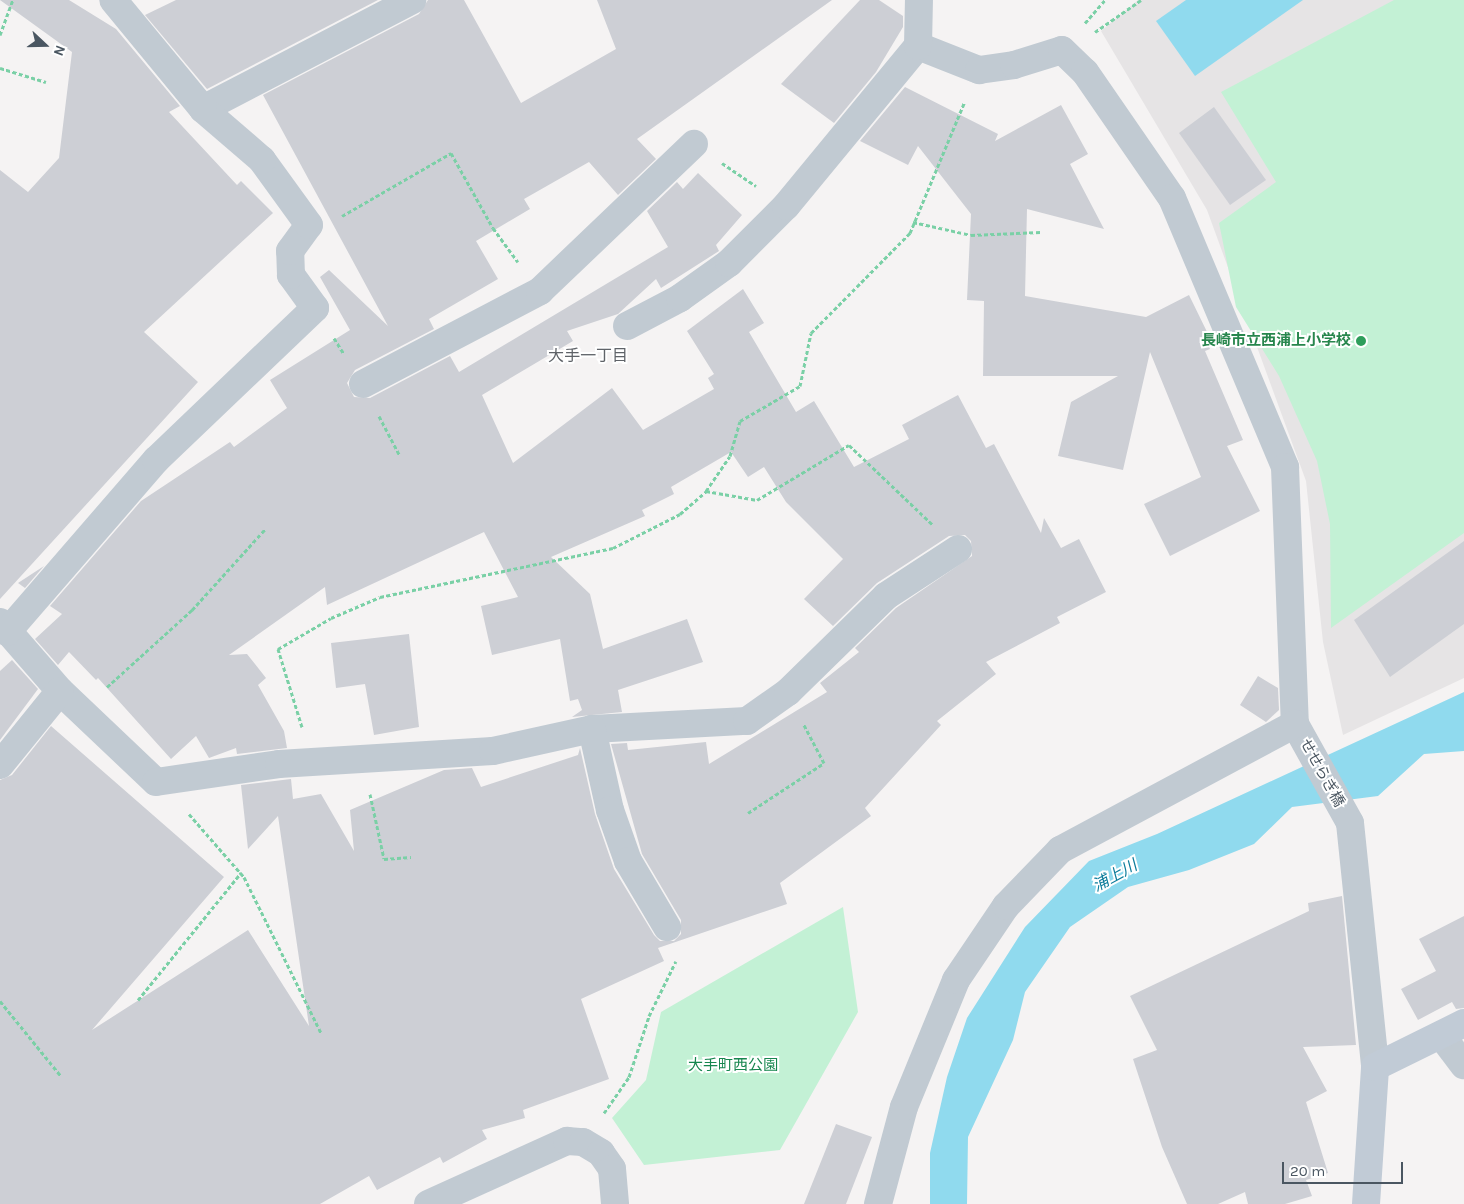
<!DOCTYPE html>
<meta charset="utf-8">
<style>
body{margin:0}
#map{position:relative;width:1464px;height:1204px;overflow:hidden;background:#f5f3f3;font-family:Karla,"Noto Sans JP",sans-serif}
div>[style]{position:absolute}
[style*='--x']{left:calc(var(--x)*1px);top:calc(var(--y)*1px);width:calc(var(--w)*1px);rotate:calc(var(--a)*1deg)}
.education>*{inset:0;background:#e6e4e5}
.green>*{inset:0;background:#c3f1d5}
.water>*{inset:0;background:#90daee}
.building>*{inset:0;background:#cdcfd5}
.path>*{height:3px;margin-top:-1.5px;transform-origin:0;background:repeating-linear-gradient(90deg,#7ad0a6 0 4px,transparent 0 6.5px)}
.street>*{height:28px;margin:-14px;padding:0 14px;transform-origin:14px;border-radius:14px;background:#c1cad2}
.secondary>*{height:28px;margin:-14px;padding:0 14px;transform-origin:14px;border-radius:14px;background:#c1cbd6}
.dots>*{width:14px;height:14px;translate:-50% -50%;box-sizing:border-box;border:2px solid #fff;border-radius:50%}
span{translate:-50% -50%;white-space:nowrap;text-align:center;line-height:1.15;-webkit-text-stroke:4px #fff;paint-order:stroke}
.leisure-label{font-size:15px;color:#27864d;font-weight:700}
.right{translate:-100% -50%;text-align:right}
.street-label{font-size:15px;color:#4a5661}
.park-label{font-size:15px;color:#17864f}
.neighbourhood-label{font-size:16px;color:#5f6368}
.water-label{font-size:16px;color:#0c7c9b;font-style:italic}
.north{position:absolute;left:20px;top:20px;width:50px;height:50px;-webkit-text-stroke:4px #fff;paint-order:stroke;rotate:111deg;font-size:14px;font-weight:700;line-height:20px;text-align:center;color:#4a5661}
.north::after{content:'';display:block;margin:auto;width:18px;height:22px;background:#4a5661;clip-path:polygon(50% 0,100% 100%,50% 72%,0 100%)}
.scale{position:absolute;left:1282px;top:1162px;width:121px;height:22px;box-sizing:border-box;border:2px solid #4a5661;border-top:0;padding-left:6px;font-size:15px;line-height:18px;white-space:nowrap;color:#4a5661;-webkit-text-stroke:4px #fff;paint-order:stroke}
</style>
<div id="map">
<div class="education">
<div style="clip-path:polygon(1138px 0,1464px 0,1464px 678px,1343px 735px,1323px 642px,1306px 481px,1207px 210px,1101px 31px)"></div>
</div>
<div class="green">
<div style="clip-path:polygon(1394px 0,1464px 0,1464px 533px,1331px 628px,1330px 524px,1317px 461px,1279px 376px,1236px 307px,1219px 223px,1276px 182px,1221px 92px)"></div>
<div style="clip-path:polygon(843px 907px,858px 1012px,780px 1150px,644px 1165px,612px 1118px,646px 1080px,661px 1012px)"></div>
</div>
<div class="water">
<div style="clip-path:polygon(1186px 0,1303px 0,1195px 76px,1156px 21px)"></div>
<div style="clip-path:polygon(1464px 692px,1464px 751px,1424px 754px,1378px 796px,1292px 807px,1254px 844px,1189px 870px,1128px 887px,1070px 927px,1025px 992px,1013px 1040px,968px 1137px,967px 1204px,930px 1204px,930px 1153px,947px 1077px,967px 1018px,1025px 927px,1089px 861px,1157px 834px)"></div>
</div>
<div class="building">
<div style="clip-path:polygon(0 0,69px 0,116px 29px,180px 106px,169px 112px,237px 185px,241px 181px,273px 213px,144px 332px,198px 382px,0 599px,0 170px,28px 192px,59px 158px,72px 52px)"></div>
<div style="clip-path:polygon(176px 0,378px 0,207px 89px,145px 15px)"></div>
<div style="clip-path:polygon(428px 0,464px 0,521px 103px,616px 49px,597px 0,832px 0,637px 139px,656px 159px,618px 195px,589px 162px,524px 199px,530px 209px,476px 241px,498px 279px,429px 319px,434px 329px,355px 370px,347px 383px,354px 397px,370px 398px,450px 356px,459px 372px,668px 247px,647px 211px,677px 182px,683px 189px,698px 173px,742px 215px,716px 245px,719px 251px,661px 288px,656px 279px,618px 314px,567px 331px,573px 341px,482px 395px,513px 463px,612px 388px,643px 430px,714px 389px,708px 378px,714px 374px,687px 331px,743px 289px,764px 323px,749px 332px,796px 412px,814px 401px,854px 467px,909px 439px,902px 425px,958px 395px,986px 448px,994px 444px,1041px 533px,1044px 518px,1061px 548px,1079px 539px,1106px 592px,1057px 617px,1060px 623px,986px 662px,996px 674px,937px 721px,941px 725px,865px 808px,871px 816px,780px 883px,787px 904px,658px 948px,664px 961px,581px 999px,609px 1079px,523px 1110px,525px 1118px,482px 1130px,487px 1139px,443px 1163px,440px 1157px,377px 1190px,369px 1176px,320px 1204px,0 1204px,0 780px,12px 775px,51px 726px,224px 877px,92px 1030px,248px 930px,309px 1026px,278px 816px,248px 849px,241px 785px,291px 779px,293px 799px,321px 794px,354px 851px,350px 810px,444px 770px,472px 768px,481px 787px,578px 755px,580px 748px,595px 814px,614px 869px,654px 935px,660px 941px,674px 941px,681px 934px,681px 920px,642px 854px,611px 744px,627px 743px,628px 750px,706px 742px,709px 764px,827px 692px,820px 683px,859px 652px,855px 648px,896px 608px,972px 556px,971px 541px,965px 535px,949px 536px,877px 583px,833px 626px,804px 599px,843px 559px,786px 502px,764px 467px,748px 477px,731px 452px,671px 487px,674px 494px,642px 510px,645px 516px,551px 557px,590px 594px,603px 649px,687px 619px,703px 662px,618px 690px,622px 712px,572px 717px,582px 710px,578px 699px,570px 701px,560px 639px,492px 655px,481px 606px,518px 597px,484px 532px,327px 605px,325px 587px,229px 655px,247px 654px,266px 678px,258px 685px,284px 731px,287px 748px,237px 754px,236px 748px,209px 758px,196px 736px,171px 759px,98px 678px,96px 680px,69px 652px,58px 665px,35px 639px,62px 614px,50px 606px,141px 501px,230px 442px,234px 447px,287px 408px,270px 380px,350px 330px,320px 277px,329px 270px,388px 326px,263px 95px,419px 14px)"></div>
<div style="clip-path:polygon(860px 0,879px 0,903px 16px,903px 27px,876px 72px,834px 123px,781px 84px)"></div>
<div style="clip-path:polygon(905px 87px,998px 134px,995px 141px,1061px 105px,1088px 154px,1070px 164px,1104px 229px,1027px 209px,1025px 296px,1146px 317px,1189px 295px,1210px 338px,1206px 340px,1210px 349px,1205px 351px,1243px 440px,1227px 446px,1260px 511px,1170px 556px,1144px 504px,1201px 477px,1150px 352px,1123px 470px,1058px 456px,1071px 402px,1118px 376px,983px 376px,984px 301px,967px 300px,971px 214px,918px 146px,908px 165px,860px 141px)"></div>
<div style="clip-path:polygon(1214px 107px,1266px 180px,1230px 205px,1179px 133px)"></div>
<div style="clip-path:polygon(1464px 541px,1464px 624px,1390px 677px,1354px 620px)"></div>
<div style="clip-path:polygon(44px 566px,25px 588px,18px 583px)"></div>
<div style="clip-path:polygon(409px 634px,419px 727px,374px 735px,365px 684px,336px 688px,331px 643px)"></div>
<div style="clip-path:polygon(12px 660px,38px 689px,0 740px,0 671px)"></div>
<div style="clip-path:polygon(1258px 676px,1278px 688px,1279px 710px,1266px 722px,1240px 705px)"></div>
<div style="clip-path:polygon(1342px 896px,1356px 1045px,1303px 1047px,1327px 1091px,1306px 1102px,1328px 1173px,1306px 1180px,1312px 1196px,1285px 1204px,1248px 1204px,1245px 1192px,1218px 1204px,1187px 1204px,1162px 1147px,1133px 1059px,1157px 1050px,1130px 996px,1309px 911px,1308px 903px)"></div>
<div style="clip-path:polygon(1464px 916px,1464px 1008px,1456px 1009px,1452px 1002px,1418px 1020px,1401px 989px,1436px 971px,1419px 939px)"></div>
<div style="clip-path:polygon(836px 1124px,872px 1137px,846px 1204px,804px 1204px)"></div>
</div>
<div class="path">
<div style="--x:1085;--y:23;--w:30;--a:-49"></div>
<div style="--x:1095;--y:32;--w:56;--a:-34.8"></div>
<div style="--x:0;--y:35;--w:37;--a:-70"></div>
<div style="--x:0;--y:68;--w:48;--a:16.9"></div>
<div style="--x:722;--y:163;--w:41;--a:34.1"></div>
<div style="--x:342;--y:216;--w:126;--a:-30"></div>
<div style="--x:451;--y:153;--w:86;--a:60.8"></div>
<div style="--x:493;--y:228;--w:42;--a:53.7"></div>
<div style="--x:913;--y:222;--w:59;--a:12.6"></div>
<div style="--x:971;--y:235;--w:70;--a:-2.5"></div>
<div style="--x:334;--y:338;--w:19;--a:58"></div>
<div style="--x:379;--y:416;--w:45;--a:62.3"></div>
<div style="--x:706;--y:491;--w:52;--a:10"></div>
<div style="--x:757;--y:500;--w:107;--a:-30.9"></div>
<div style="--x:849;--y:445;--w:116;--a:43.6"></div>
<div style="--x:107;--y:687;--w:115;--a:-42.2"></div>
<div style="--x:192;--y:610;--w:110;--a:-47.9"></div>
<div style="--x:302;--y:727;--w:82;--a:-107.1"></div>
<div style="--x:278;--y:649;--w:61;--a:-30.3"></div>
<div style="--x:331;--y:618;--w:53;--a:-23.2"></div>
<div style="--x:380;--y:597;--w:238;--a:-11.9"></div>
<div style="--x:613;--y:548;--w:75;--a:-26.9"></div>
<div style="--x:680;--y:514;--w:35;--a:-41"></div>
<div style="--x:706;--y:491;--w:42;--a:-55.6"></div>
<div style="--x:730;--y:456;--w:36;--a:-74"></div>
<div style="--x:740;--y:421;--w:69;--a:-30.3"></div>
<div style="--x:800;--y:386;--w:54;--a:-78.3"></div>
<div style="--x:811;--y:333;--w:141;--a:-45.3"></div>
<div style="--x:910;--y:233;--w:141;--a:-67.4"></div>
<div style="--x:370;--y:794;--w:66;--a:77.8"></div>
<div style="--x:384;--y:859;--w:27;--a:-4"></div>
<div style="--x:748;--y:813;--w:91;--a:-33.3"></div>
<div style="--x:824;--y:763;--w:45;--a:-117.7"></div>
<div style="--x:189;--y:814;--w:84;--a:48.9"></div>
<div style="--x:244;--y:877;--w:174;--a:63.7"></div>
<div style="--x:138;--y:1000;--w:164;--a:-51"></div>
<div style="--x:0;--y:1001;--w:97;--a:50.9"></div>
<div style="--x:604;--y:1113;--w:44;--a:-55.2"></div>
<div style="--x:629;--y:1077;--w:64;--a:-71.8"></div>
<div style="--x:649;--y:1016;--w:61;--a:-63.9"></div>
</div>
<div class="street">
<div style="--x:918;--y:46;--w:66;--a:21.5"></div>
<div style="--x:979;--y:70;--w:35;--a:-8"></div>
<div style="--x:1014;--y:65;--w:50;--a:-17.4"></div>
<div style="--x:1062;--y:50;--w:32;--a:44"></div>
<div style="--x:1085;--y:72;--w:153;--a:55.4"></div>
<div style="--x:1172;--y:198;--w:292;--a:67.2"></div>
<div style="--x:1285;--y:467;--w:257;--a:87.8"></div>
<div style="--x:1295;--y:724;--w:113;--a:60.9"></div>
<div style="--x:1350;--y:823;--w:245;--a:84.1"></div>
<div style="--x:203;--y:109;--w:236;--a:-27.5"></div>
<div style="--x:627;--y:326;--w:60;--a:-27.8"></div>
<div style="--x:680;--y:298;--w:60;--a:-35.5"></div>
<div style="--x:729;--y:263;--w:81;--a:-45"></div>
<div style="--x:786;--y:206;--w:207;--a:-50.5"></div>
<div style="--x:918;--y:46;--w:46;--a:-88.8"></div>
<div style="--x:363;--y:384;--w:200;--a:-27.7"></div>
<div style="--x:540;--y:291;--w:213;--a:-43.7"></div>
<div style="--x:0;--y:622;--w:91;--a:49"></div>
<div style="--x:60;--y:691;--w:132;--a:43.5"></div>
<div style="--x:156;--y:782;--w:124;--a:-8.3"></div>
<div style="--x:279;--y:764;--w:214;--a:-3.5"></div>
<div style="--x:493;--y:751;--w:101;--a:-12.5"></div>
<div style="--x:592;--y:729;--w:155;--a:-3"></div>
<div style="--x:747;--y:721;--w:50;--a:-35.3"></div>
<div style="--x:788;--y:692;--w:137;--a:-44.4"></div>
<div style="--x:886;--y:596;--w:86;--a:-33.1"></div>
<div style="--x:7;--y:632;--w:228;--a:-49.1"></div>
<div style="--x:156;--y:460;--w:220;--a:-43.7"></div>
<div style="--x:315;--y:308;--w:41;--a:-126"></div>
<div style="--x:291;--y:275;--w:24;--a:-92"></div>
<div style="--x:290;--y:251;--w:32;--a:-54"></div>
<div style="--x:309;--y:225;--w:80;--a:-125.9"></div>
<div style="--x:262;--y:160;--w:78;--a:-139.2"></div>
<div style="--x:203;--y:109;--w:141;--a:-129.5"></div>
<div style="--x:592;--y:729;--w:83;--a:77.5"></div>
<div style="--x:610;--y:810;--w:54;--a:70.6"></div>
<div style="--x:628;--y:861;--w:77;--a:59.4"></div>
<div style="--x:0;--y:765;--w:95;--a:-51"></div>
<div style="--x:1441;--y:1035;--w:38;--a:53"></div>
<div style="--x:428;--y:1204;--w:153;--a:-24.4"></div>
<div style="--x:567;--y:1141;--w:16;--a:4"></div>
<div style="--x:583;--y:1142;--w:21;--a:31"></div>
<div style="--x:601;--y:1153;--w:19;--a:55"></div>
<div style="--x:612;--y:1169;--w:35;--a:85"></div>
<div style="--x:878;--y:1204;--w:100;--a:-75"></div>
<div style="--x:904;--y:1107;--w:137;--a:-67.7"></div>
<div style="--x:956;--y:980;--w:89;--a:-56"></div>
<div style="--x:1006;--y:906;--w:78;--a:-46"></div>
<div style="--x:1060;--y:850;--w:267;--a:-28.2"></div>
</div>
<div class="secondary">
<div style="--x:1366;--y:1204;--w:137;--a:-86.2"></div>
<div style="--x:1375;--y:1067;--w:99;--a:-26.3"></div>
</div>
<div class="dots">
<div style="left:1361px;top:341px;background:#2e9e5b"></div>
</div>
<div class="leisure-label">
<span class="right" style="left:1351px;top:341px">長崎市立西浦上小学校</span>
</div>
<div class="street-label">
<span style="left:1322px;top:773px;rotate:61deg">せせらぎ橋</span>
</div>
<div class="park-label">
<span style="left:733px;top:1066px">大手町西公園</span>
</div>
<div class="neighbourhood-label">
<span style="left:588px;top:356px">大手一丁目</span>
</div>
<div class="water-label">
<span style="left:1115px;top:876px;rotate:-29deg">浦上川</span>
</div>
<div class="north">N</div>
<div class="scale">20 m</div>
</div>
